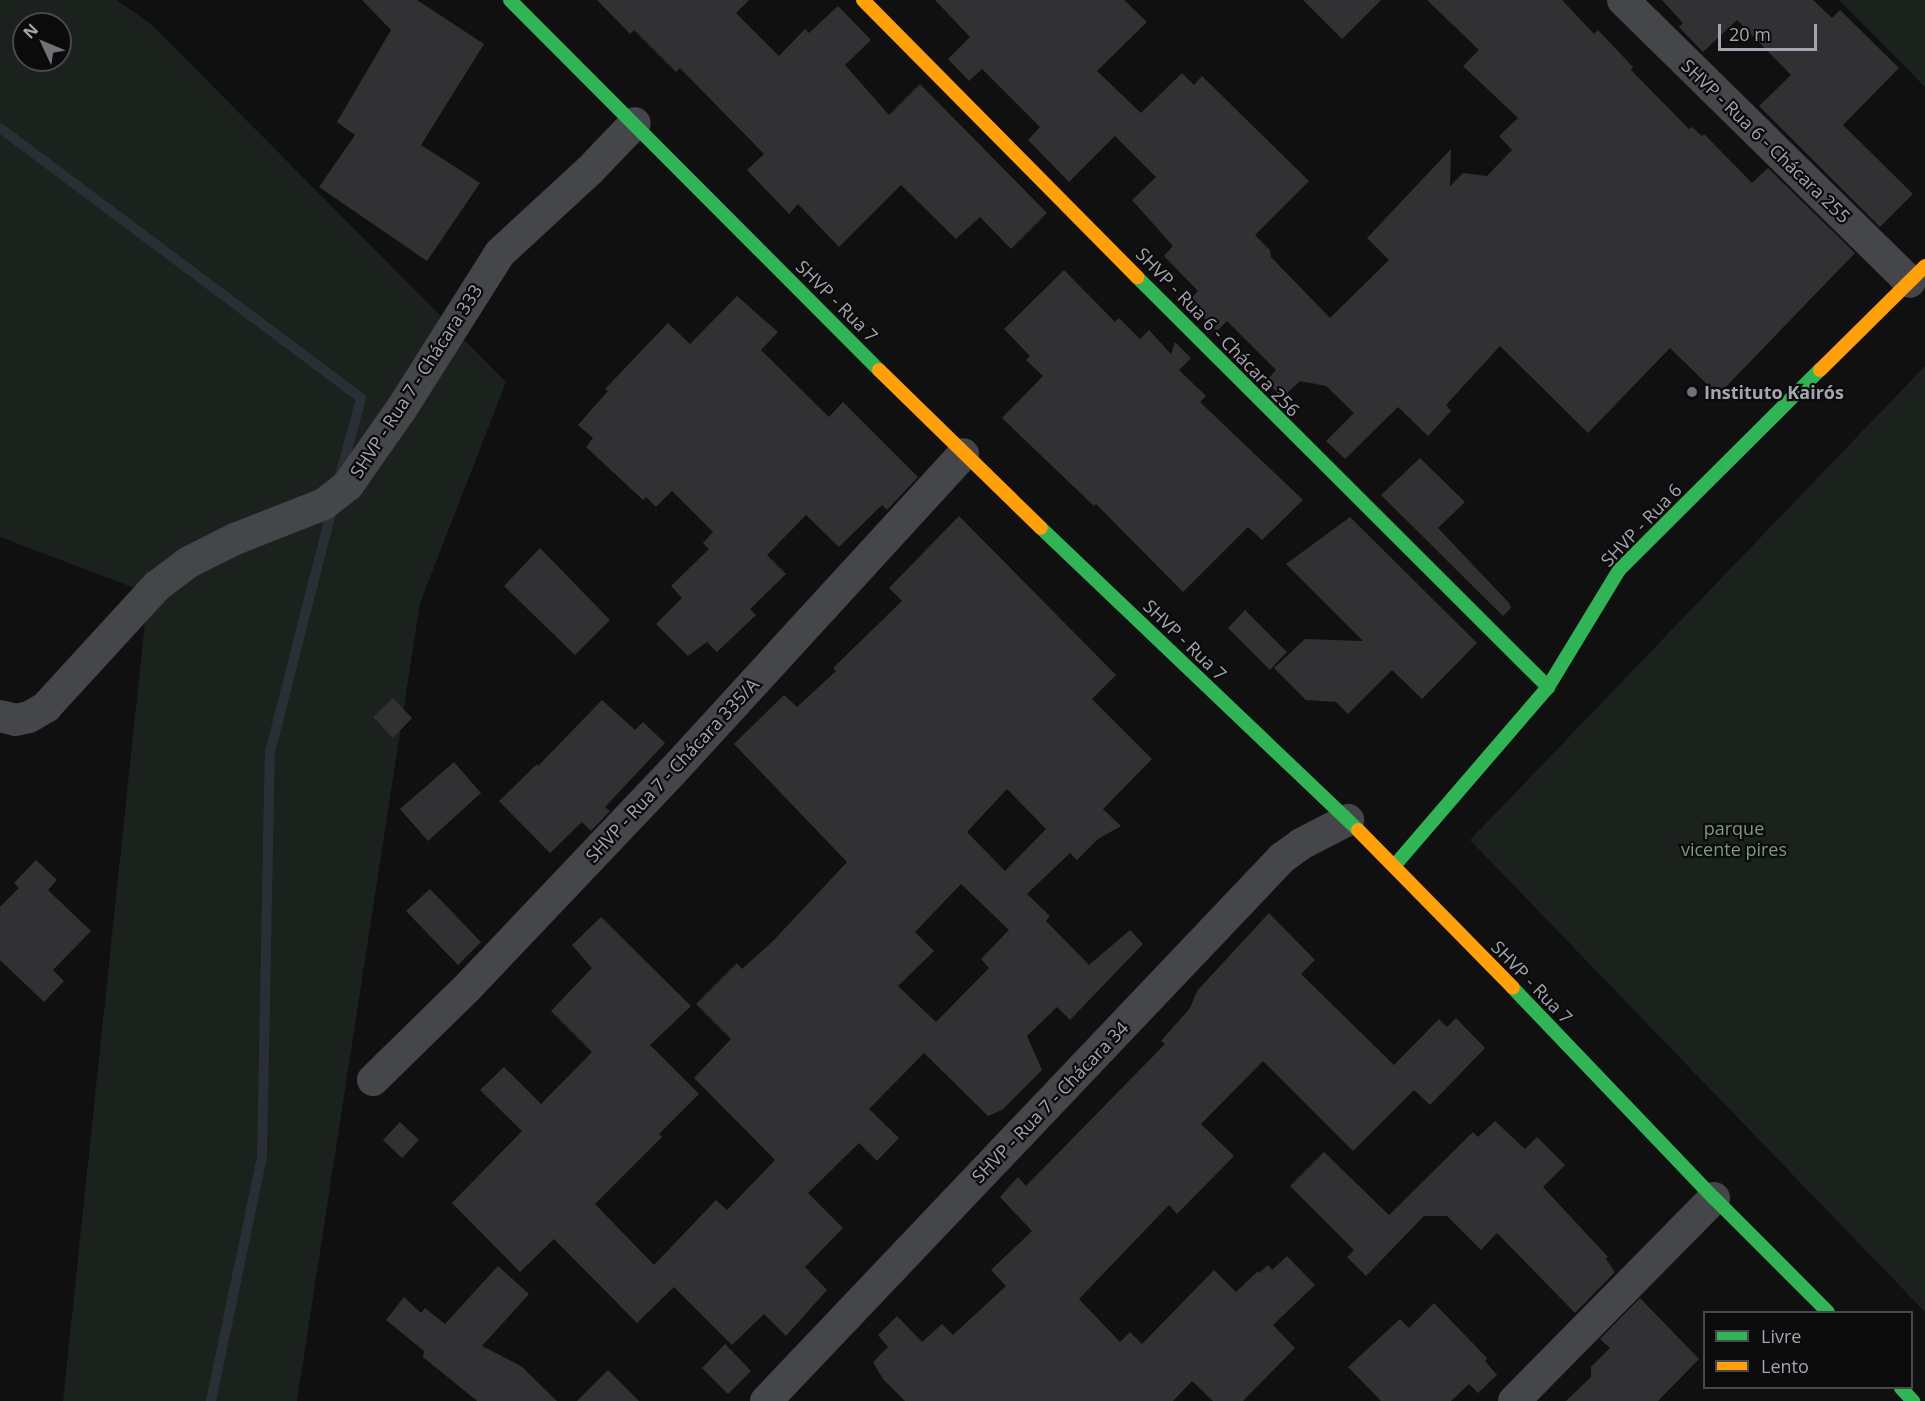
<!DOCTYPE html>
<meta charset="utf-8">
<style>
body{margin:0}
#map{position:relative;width:1925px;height:1401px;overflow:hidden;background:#101011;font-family:"Open Sans",sans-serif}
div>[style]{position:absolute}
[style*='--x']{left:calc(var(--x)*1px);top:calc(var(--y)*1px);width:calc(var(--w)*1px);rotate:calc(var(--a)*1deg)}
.green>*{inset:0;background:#1b211c}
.stream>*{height:10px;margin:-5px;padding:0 5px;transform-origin:5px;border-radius:5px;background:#292f35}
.building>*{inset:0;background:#313133}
.street>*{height:32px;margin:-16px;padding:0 16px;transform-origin:16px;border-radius:16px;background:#45464a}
.fast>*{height:14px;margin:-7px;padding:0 7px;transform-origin:7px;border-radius:7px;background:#30b455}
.slow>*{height:14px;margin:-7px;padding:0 7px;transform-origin:7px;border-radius:7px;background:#ff9f0a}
.dots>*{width:16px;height:16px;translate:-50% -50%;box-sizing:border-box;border:3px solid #0b0b0c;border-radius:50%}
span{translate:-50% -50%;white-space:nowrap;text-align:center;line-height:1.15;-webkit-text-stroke:4.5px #0b0b0c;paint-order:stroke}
.street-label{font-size:18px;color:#a3a6b1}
.poi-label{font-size:18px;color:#a3a6b1;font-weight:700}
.left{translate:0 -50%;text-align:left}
.park-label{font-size:18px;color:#7b9a7f}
.legend{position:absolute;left:1703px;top:1311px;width:210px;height:78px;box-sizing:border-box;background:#0b0b0c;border:2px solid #48494e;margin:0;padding:8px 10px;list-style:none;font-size:18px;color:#a3a6b1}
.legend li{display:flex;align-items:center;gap:12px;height:30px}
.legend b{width:30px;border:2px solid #48494e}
.north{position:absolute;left:12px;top:12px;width:60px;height:60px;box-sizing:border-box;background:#0b0b0c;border:2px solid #48494e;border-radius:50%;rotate:314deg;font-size:16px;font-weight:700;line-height:24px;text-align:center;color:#a3a6b1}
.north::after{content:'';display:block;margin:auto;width:21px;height:27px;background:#707279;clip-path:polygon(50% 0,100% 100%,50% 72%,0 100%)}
.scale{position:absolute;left:1718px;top:24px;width:99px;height:27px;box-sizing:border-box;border:3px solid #a3a6b1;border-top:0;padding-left:8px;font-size:18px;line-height:21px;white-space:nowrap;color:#a3a6b1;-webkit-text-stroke:4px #0b0b0c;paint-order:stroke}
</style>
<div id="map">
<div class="green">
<div style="clip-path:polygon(evenodd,0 0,116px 0,151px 24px,506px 382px,420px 603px,297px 1401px,63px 1401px,148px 593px,0 537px,0 0,24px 24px,60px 24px,60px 60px,24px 60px,24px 24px)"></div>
<div style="clip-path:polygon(1839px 0,1925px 0,1925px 87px)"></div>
<div style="clip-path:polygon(1925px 366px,1925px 1312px,1470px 840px)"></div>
</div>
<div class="stream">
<div style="--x:0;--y:128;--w:451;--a:36.8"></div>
<div style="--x:361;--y:398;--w:81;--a:105.1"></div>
<div style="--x:211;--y:1401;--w:249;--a:-78.2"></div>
<div style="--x:262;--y:1157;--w:405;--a:-88.9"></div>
<div style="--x:270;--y:752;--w:255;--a:-75.7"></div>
</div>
<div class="building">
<div style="clip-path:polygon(362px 0,417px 0,484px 44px,421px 145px,480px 183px,427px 261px,319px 187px,355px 135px,337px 122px,391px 30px)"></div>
<div style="clip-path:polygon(597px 0,749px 0,736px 13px,779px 56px,805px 29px,809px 33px,838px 6px,871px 40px,845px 65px,889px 115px,920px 84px,1047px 213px,1011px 249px,980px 217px,956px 239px,901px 185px,839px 247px,798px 204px,789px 214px,747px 170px,764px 154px,680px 68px,676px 72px,634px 30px,630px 34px)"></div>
<div style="clip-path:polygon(935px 0,1124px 0,1147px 22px,1097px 71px,1141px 113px,1182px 73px,1194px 85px,1202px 76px,1309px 181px,1255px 235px,1270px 250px,1271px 257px,1330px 318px,1389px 260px,1367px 238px,1451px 149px,1450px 186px,1463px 173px,1487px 176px,1512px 150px,1499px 136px,1518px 118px,1463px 66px,1479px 50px,1427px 0,1562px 0,1594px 34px,1598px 30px,1633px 67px,1631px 70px,1689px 129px,1692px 127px,1702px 136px,1704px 134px,1752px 183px,1768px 168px,1855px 253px,1718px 395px,1670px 348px,1588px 433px,1500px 346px,1446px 405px,1451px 411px,1428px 436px,1398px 407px,1345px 459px,1326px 441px,1354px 413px,1326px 386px,1300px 381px,1282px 398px,1266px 381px,1276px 370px,1227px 321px,1217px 331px,1188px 302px,1198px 291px,1164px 256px,1173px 246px,1132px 200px,1156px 177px,1115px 136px,1069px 182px,1028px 140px,1040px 127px,982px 69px,969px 81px,948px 59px,970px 37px)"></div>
<div style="clip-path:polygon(1303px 0,1381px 0,1342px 39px)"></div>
<div style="clip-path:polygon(1662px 0,1813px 0,1832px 18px,1840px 10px,1899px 68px,1843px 125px,1913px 194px,1880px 227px,1759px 106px,1791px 75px,1737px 20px,1703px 52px,1679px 27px,1683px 23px)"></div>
<div style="clip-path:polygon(1064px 270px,1115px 322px,1119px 318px,1140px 339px,1149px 330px,1171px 354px,1175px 342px,1191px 358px,1179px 370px,1206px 396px,1200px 402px,1303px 500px,1262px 540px,1248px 527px,1183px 592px,1096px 504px,1094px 506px,1002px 418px,1043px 376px,1026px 360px,1030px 356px,1004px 329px)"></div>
<div style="clip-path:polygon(737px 296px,778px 332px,761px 350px,829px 417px,843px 402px,918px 477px,887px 510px,882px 505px,839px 547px,806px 515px,767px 555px,786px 574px,750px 609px,756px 615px,717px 652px,707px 642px,688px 656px,656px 624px,682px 598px,671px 586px,709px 549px,703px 543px,713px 532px,672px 491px,656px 507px,646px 497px,643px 500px,586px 447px,593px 438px,578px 425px,608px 391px,605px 389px,668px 323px,690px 344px)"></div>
<div style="clip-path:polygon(1420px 458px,1465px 502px,1438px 528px,1509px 603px,1511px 608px,1503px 616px,1381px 495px)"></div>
<div style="clip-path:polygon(evenodd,959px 516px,1116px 675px,1092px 699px,1152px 759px,1103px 809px,1121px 826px,1098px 839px,1077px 860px,1070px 853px,1027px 894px,1050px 916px,1046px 921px,1089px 965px,1130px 930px,1143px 944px,1070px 1020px,1057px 1007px,1027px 1036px,1042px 1070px,1002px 1110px,988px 1116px,924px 1053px,869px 1109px,899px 1138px,877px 1161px,859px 1143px,808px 1193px,843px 1228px,805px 1267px,827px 1290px,786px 1336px,764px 1314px,732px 1345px,674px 1287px,637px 1323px,554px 1239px,520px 1272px,452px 1203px,522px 1131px,480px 1090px,504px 1067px,541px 1104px,592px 1052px,551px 1011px,592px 968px,572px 945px,601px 917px,691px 1006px,650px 1045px,699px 1094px,659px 1134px,662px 1137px,595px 1204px,654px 1265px,716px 1200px,727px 1210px,775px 1160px,694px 1078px,731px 1039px,696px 1004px,737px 963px,742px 969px,774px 940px,847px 862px,734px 744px,784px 695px,797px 707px,836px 671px,833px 668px,902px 601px,889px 588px,959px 516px,1007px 789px,1046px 829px,1005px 871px,967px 832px,1007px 789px,959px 516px,961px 884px,1009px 930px,981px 959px,989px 968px,936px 1022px,898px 986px,934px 951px,915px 932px,961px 884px)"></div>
<div style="clip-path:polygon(1350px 517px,1477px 643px,1422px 699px,1392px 670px,1348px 714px,1336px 702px,1306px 700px,1274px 668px,1305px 639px,1363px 641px,1286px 564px)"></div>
<div style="clip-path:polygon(540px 548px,610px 620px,575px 655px,504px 586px)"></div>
<div style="clip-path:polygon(1245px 610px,1287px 652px,1270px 670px,1228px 628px)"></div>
<div style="clip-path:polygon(393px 698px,412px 718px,393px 738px,373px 717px)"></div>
<div style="clip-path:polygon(602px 700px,635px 730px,643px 722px,665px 743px,605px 807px,610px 811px,591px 831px,582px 822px,550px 853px,499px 801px,537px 764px,538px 766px)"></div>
<div style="clip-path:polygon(454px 762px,481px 793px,428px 841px,400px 809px)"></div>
<div style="clip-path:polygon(36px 860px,57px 880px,48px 890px,91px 931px,53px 970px,64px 981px,44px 1002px,0 960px,0 907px,19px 888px,14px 883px)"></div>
<div style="clip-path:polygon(430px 889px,481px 942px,458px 965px,406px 911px)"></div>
<div style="clip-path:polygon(1269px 913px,1315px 960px,1301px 974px,1394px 1065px,1439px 1019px,1447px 1027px,1456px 1018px,1485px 1048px,1430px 1105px,1414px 1090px,1353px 1151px,1263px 1061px,1201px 1124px,1234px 1156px,1177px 1214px,1169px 1205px,1079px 1299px,1120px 1342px,1130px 1332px,1142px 1344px,1214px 1270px,1236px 1292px,1258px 1271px,1259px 1273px,1268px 1265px,1272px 1270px,1287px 1256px,1315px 1285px,1273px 1325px,1295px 1348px,1243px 1401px,1213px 1401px,1192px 1381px,1173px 1401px,905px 1401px,883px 1379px,873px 1362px,888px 1347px,878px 1335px,897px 1316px,922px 1342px,942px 1324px,953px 1335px,1006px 1286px,991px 1270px,1032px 1231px,1000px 1197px,1018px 1177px,1026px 1186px,1165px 1044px,1161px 1041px,1190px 1008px,1197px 991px)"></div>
<div style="clip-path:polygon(1495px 1121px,1525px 1149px,1537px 1137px,1565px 1165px,1543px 1187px,1608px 1257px,1606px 1259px,1615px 1272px,1575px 1313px,1497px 1233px,1481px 1250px,1447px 1216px,1424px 1216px,1366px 1276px,1347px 1257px,1354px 1250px,1290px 1186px,1324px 1152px,1389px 1215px,1473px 1132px,1478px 1137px)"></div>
<div style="clip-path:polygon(400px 1122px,419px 1140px,402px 1158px,383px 1140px)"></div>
<div style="clip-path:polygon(498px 1266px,529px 1294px,482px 1346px,521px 1366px,557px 1401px,477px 1401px,423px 1357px,424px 1351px,386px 1320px,404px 1297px,421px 1313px,425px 1308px,445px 1324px)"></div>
<div style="clip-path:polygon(1640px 1298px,1699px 1359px,1658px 1401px,1566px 1401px,1591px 1377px,1591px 1367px,1610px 1348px,1600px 1339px)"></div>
<div style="clip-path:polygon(1434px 1303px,1487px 1358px,1485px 1361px,1497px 1375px,1478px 1393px,1469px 1384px,1451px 1401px,1381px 1401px,1348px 1367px,1400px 1319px,1409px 1328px)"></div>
<div style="clip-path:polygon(725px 1344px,751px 1371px,728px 1394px,702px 1368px)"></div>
<div style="clip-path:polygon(608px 1370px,639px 1401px,577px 1401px)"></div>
</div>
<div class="street">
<div style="--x:1623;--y:0;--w:402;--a:44.5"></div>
<div style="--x:0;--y:716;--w:16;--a:14"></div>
<div style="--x:16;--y:720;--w:13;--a:-13"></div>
<div style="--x:29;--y:717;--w:20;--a:-30"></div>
<div style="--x:46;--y:707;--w:164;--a:-47.5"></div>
<div style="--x:157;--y:586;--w:40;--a:-37"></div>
<div style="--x:189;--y:562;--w:51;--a:-26.6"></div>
<div style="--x:235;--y:539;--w:96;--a:-21.5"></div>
<div style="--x:324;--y:504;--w:31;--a:-38"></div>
<div style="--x:348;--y:485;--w:94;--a:-55"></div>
<div style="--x:402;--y:408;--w:183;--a:-57.7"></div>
<div style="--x:500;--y:253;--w:121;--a:-42.7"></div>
<div style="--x:589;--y:171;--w:66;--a:-46.2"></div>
<div style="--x:373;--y:1080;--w:130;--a:-44.4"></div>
<div style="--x:466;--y:989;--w:299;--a:-46.5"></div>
<div style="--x:672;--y:772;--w:431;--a:-47.5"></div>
<div style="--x:766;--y:1401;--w:749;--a:-46.46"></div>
<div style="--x:1282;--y:858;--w:24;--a:-36"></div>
<div style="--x:1301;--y:844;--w:53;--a:-27.1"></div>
<div style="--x:1514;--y:1401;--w:285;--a:-45.4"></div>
</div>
<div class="fast">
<div style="--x:510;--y:0;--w:523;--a:45.08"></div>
<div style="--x:1137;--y:277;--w:581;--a:44.93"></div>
<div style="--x:1041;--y:528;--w:438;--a:43.6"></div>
<div style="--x:1395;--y:865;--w:235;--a:-49.3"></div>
<div style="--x:1548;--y:687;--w:137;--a:-58.7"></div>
<div style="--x:1619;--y:570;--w:284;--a:-44.9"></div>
<div style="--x:1513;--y:988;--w:291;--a:46.3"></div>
<div style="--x:1714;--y:1198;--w:161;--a:45"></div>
<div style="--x:1901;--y:1388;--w:18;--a:47"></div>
</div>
<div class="slow">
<div style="--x:863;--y:0;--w:390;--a:45.3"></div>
<div style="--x:879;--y:370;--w:226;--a:44.3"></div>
<div style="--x:1820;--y:370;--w:148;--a:-44.7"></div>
<div style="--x:1358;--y:830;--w:221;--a:45.5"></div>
</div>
<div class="dots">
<div style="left:1692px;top:392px;background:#707279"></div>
</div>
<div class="street-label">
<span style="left:1766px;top:141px;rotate:44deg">SHVP - Rua 6 - Chácara 255</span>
<span style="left:837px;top:301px;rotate:45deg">SHVP - Rua 7</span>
<span style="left:1218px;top:332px;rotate:46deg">SHVP - Rua 6 - Chácara 256</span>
<span style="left:416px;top:381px;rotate:-57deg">SHVP - Rua 7 - Chácara 333</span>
<span style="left:1641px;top:525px;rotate:-46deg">SHVP - Rua 6</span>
<span style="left:1185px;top:640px;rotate:44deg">SHVP - Rua 7</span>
<span style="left:672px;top:770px;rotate:-47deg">SHVP - Rua 7 - Chácara 335/A</span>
<span style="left:1532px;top:982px;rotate:46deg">SHVP - Rua 7</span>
<span style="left:1050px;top:1102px;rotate:-46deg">SHVP - Rua 7 - Chácara 34</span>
</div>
<div class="poi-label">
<span class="left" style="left:1704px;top:392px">Instituto Kairós</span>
</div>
<div class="park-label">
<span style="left:1734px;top:839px">parque<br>vicente pires</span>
</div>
<ul class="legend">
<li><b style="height:8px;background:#30b455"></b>Livre</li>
<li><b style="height:8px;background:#ff9f0a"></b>Lento</li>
</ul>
<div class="north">N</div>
<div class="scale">20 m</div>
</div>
